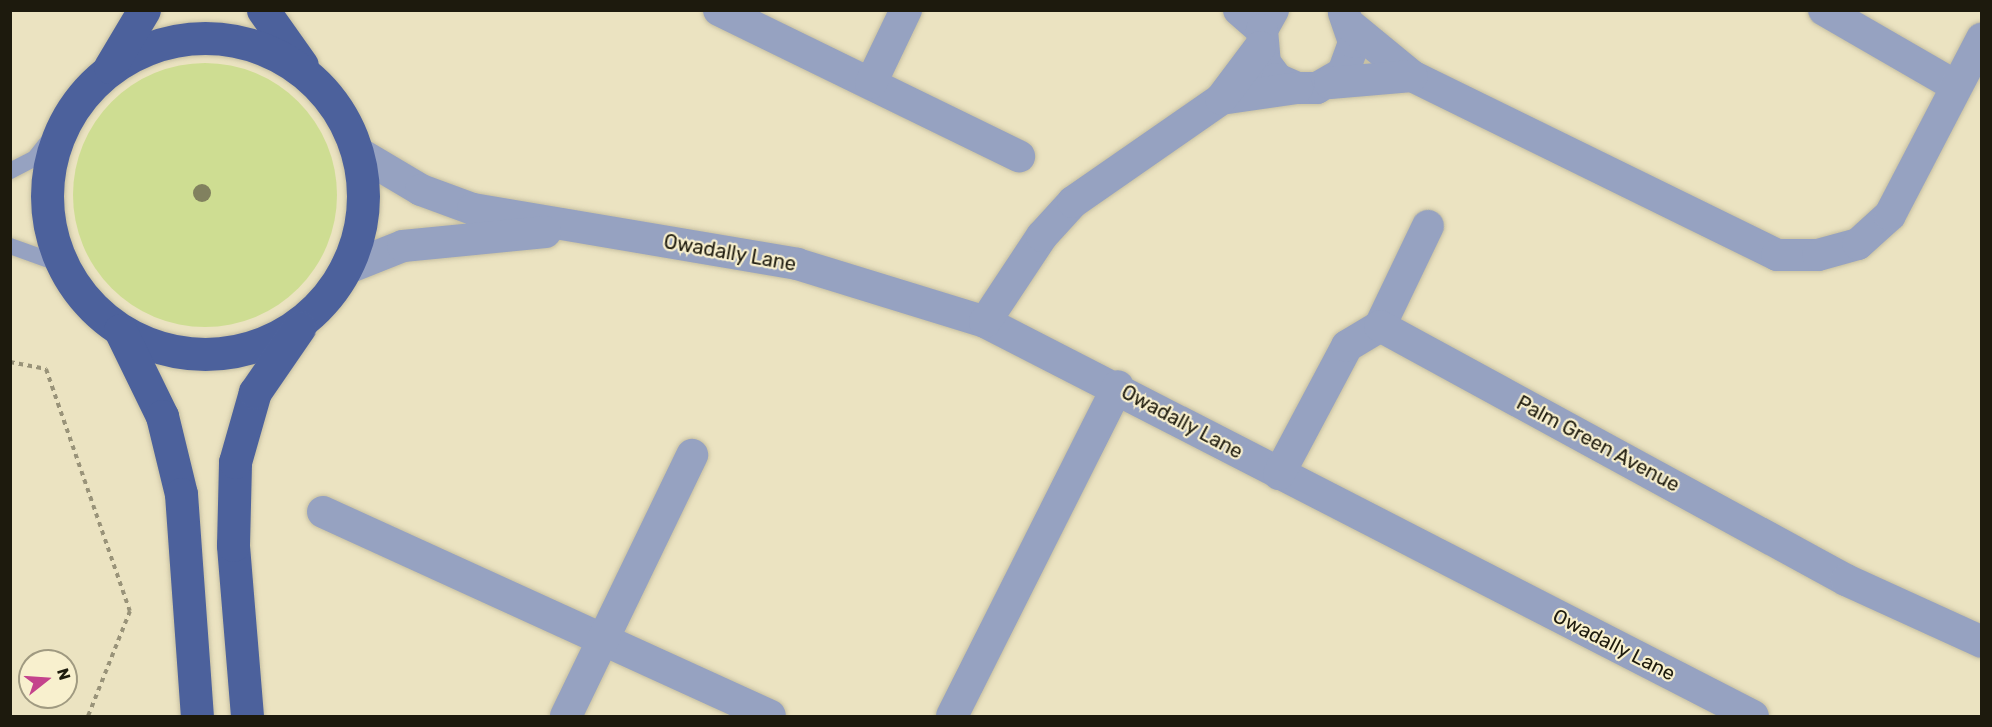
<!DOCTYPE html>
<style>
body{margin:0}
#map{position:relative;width:1992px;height:727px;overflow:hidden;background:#ebe3c1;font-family:Rubik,sans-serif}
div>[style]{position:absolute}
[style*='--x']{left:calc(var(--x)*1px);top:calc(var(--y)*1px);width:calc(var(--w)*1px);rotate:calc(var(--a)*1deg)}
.green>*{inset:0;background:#cedd92}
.round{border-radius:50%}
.path>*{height:4px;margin-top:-2px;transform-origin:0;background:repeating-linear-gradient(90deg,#999379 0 4.5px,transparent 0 9px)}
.roads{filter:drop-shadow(0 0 2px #c6bfa1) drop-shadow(0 0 2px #c6bfa1)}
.service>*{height:16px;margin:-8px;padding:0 8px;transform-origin:8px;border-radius:8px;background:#96a2c1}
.minor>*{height:32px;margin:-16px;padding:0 16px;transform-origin:16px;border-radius:16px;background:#96a2c1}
.trunk>*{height:33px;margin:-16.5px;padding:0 16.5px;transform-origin:16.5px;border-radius:16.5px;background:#4c619c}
.trunk>.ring{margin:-16.5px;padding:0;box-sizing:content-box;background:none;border:33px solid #4c619c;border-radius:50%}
.trees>*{width:18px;height:18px;margin:-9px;border-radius:50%;background:#81815f}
span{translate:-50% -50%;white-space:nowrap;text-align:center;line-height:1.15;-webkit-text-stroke:4.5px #f8f0ce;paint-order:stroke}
.street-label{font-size:20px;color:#1d1a0d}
.frame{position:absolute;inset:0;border:12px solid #1d1a0d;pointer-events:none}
.north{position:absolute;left:18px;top:649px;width:60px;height:60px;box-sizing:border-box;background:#f8f0ce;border:2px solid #a09a81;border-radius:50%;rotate:73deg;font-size:16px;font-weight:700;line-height:24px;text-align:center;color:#1d1a0d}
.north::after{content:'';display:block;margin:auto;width:21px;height:27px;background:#c4438c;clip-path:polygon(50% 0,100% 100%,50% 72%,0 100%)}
</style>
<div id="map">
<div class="green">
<div class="round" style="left:73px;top:63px;width:264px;height:264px"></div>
</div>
<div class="path">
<div style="--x:10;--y:362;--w:37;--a:11"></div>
<div style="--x:46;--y:369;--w:256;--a:70.9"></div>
<div style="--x:130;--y:611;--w:113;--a:111.8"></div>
</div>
<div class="roads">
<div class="service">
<div style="--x:10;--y:171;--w:27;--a:-27"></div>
<div style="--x:34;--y:159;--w:61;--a:-51.6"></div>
<div style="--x:10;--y:246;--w:56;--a:19.7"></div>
</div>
<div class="minor">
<div style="--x:719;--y:10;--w:334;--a:26"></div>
<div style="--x:1239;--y:10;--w:30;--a:41"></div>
<div style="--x:1273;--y:10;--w:23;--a:119"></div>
<div style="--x:1262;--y:30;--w:33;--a:85"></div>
<div style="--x:1265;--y:63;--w:20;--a:53"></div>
<div style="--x:1277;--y:79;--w:22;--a:24"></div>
<div style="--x:1297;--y:88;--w:20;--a:0"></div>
<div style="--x:1317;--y:88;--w:30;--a:-30"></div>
<div style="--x:1343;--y:73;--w:33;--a:-70"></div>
<div style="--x:1354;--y:42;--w:31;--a:-109"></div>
<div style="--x:1824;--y:10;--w:150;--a:30"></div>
<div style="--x:1351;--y:26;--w:79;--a:39.3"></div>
<div style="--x:1412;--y:76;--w:407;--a:26.1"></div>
<div style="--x:1777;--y:255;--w:41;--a:0"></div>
<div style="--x:1818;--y:255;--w:41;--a:-15.4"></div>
<div style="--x:1858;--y:244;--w:43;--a:-42.2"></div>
<div style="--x:1890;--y:215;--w:199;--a:-62.5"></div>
<div style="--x:871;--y:83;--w:81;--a:-64.4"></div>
<div style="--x:1330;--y:83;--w:82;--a:-4.9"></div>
<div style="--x:1221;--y:99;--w:77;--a:-8.2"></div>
<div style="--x:357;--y:152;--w:74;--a:30.7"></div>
<div style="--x:421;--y:190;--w:55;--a:20.1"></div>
<div style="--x:473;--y:209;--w:329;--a:9.6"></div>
<div style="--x:797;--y:264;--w:197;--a:17.1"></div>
<div style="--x:985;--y:322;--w:863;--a:27.16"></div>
<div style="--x:345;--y:269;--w:62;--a:-21.6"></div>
<div style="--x:403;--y:246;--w:143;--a:-5.6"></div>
<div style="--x:985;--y:322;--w:103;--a:-56.5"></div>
<div style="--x:1042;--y:236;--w:46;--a:-47.6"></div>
<div style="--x:1073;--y:202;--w:180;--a:-34.8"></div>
<div style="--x:1221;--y:99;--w:65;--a:-53.1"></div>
<div style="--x:1380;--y:326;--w:111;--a:-64.4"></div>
<div style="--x:1279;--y:474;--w:145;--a:-62"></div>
<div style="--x:1347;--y:346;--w:39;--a:-31"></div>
<div style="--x:1380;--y:326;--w:531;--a:28.59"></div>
<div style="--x:1846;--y:580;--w:149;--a:24.5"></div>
<div style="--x:323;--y:512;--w:491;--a:24.5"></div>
<div style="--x:566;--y:716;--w:290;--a:-64.2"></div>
<div style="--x:952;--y:716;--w:369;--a:-63.3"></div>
</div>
<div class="trunk">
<div style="--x:263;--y:10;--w:67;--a:54.7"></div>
<div class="ring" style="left:47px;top:38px;width:283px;height:283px"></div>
<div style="--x:110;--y:67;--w:66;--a:-59.2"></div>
<div style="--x:120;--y:330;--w:96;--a:64"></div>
<div style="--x:162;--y:416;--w:80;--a:76.3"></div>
<div style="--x:181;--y:494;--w:223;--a:85.9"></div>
<div style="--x:247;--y:716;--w:172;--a:-94.7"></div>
<div style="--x:233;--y:545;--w:83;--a:-88.6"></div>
<div style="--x:235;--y:462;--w:73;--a:-74.1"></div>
<div style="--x:255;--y:392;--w:78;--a:-55.5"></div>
</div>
</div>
<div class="trees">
<div style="left:202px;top:193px"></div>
</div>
<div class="street-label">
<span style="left:730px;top:253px;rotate:10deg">Owadally Lane</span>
<span style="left:1182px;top:422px;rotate:28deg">Owadally Lane</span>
<span style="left:1598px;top:444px;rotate:28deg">Palm Green Avenue</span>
<span style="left:1614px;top:645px;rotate:27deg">Owadally Lane</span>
</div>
<div class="frame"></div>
<div class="north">N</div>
</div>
